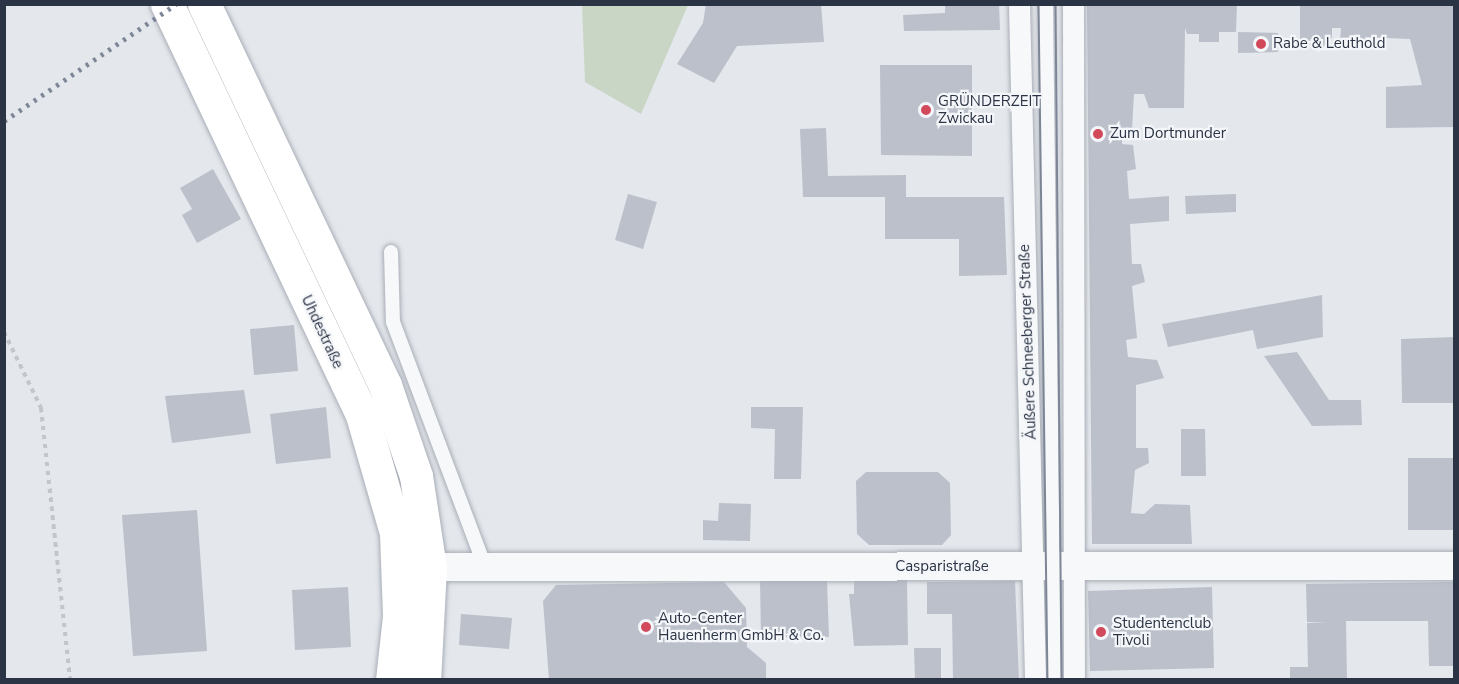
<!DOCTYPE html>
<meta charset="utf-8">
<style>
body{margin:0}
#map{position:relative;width:1459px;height:684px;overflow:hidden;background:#e4e7ec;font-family:"Nunito Sans",sans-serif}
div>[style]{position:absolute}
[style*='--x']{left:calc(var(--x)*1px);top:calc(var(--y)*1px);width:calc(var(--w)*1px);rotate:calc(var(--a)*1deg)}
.green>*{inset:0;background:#c9d6c5}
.building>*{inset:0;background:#bbc0ca}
.path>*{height:4px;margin-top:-2px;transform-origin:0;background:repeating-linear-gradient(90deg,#c2c5cb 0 4.5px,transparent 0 9px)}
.roads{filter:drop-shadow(0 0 2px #a9aeb7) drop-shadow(0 0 2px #a9aeb7)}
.service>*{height:14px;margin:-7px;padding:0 7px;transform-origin:7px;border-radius:7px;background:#f7f8fa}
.pedestrian>*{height:21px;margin:-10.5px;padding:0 10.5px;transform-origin:10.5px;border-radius:10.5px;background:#f7f8fa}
.minor>*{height:28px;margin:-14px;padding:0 14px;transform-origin:14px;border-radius:14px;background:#f7f8fa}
.primary>*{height:33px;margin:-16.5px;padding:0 16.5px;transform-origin:16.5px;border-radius:16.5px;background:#fff}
.tram>*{height:1.5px;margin:-0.75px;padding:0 0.75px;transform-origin:0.75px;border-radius:0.75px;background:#7d8696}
.rail>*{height:4.5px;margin-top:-2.25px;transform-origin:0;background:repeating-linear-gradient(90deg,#7d8696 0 3px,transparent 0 9px)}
.dots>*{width:16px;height:16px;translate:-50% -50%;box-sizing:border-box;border:3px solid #f4f6f9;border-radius:50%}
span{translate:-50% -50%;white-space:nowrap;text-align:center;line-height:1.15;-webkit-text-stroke:4.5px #f4f6f9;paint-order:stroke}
.poi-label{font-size:15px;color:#2b3445}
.left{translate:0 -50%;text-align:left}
.street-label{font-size:15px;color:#2b3445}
.frame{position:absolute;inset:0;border:6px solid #2b3445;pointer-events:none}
</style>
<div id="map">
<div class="green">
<div style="clip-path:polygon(582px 5px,688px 5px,641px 114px,585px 82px)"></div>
</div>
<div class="building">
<div style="clip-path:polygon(706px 4px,821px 4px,824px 42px,737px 46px,714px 83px,677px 64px,703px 23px)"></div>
<div style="clip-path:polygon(945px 4px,999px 4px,1000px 30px,904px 31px,903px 15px,945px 13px)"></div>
<div style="clip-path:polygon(1087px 4px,1237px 4px,1236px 32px,1219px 32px,1219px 42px,1199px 42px,1199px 34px,1187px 34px,1185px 28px,1184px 108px,1149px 108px,1144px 94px,1134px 94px,1132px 129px,1122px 133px,1122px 144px,1133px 145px,1136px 169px,1127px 171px,1129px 199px,1169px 196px,1169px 221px,1130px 224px,1132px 264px,1141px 264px,1145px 282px,1132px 286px,1137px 338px,1126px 340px,1128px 357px,1157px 360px,1164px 378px,1136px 385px,1136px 448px,1148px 448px,1149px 463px,1135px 470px,1131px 513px,1144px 514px,1155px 504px,1190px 505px,1192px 544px,1092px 544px)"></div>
<div style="clip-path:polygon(1300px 4px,1454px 4px,1454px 127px,1386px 128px,1386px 87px,1422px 85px,1410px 39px,1365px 37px,1366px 43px,1340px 43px,1341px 28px,1332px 28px,1332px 37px,1323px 47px,1300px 43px)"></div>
<div style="clip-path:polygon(1238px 32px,1278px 33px,1278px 52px,1238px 53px)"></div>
<div style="clip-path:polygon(880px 65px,972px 65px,972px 156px,881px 155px)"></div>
<div style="clip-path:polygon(826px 128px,828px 176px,906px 175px,906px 197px,1004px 197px,1007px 275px,959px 276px,959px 239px,885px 239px,885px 197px,803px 197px,800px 129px)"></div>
<div style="clip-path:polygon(213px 169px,241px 219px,197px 243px,182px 215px,192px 209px,180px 188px)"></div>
<div style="clip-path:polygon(628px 194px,657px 202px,643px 249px,615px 240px)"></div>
<div style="clip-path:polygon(1236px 194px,1236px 212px,1186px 214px,1185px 196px)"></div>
<div style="clip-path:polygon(1322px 295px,1323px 337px,1257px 349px,1253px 330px,1168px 347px,1162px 324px)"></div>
<div style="clip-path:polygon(294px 325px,298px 371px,254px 375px,250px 329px)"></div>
<div style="clip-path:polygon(1454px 337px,1454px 403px,1402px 403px,1401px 339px)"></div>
<div style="clip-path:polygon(1297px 352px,1329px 400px,1361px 400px,1362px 425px,1312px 426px,1264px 356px)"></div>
<div style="clip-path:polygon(244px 390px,251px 433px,172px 443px,165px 396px)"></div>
<div style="clip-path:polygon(326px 407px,331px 458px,276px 464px,270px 414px)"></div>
<div style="clip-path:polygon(751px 407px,803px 407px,801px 479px,774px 479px,775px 429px,751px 428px)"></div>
<div style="clip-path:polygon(1181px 429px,1205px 429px,1206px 476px,1181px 476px)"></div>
<div style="clip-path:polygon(1408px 458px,1454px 458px,1454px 530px,1408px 530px)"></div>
<div style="clip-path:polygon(866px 472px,938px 472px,950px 483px,951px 535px,942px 545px,869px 545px,857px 534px,856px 481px)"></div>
<div style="clip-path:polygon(719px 503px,751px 504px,750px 541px,703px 540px,703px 520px,718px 521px)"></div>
<div style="clip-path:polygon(197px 510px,207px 651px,133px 656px,122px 515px)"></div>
<div style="clip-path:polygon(907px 580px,908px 645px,854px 646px,849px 594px,854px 594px,854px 581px)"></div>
<div style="clip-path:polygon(760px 581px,827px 581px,829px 637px,761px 637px)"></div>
<div style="clip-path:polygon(1015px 581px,1019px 680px,953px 680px,952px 614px,927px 614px,927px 582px)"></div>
<div style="clip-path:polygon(724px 582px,746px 608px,747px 647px,766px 663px,766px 680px,549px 680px,543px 601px,556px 585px)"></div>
<div style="clip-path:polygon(1454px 582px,1454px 666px,1429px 666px,1428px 621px,1346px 621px,1347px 680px,1290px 680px,1290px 667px,1308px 667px,1307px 623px,1327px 622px,1307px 622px,1306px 584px)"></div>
<div style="clip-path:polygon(348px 587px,351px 647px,295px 650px,292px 590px)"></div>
<div style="clip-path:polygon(1212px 587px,1214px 668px,1090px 671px,1088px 591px)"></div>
<div style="clip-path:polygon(461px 614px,512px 618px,509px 649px,459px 645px)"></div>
<div style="clip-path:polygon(914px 648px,941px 648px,941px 680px,915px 680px)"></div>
</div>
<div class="path">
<div style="--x:4;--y:332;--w:85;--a:64"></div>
<div style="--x:41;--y:408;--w:274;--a:83.9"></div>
</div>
<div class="roads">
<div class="service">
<div style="--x:1046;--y:4;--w:676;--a:89.32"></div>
<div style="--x:391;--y:252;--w:70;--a:88.4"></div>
<div style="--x:393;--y:322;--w:262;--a:69.4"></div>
</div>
<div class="pedestrian">
<div style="--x:1019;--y:4;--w:676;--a:88.64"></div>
<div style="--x:1073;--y:4;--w:676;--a:89.92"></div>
</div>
<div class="minor">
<div style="--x:430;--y:567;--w:1024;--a:-0.06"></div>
</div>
<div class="primary">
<div style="--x:167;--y:4;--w:455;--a:64.6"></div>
<div style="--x:362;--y:415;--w:123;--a:73.9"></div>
<div style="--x:396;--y:533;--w:83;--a:87.9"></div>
<div style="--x:399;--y:616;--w:64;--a:96.2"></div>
<div style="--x:204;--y:4;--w:422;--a:64.6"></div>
<div style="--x:385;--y:385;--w:96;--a:71.2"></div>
<div style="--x:416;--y:476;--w:92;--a:81.3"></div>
<div style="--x:430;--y:567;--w:113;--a:93"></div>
</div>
</div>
<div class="tram">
<div style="--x:1039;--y:4;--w:676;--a:89.24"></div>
<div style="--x:1056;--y:4;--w:676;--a:89.49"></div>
</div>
<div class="rail">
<div style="--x:4;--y:121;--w:208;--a:-34.2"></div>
</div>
<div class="dots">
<div style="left:1261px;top:44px;background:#d1495b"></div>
<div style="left:926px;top:110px;background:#d1495b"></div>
<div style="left:1098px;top:134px;background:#d1495b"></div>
<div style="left:646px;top:627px;background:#d1495b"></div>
<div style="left:1101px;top:632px;background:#d1495b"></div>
</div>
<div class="poi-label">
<span class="left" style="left:1273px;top:44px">Rabe &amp; Leuthold</span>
<span class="left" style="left:938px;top:110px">GRÜNDERZEIT<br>Zwickau</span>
<span class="left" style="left:1110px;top:134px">Zum Dortmunder</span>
<span class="left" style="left:658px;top:627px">Auto-Center<br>Hauenherm GmbH &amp; Co.</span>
<span class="left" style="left:1113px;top:632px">Studentenclub<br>Tivoli</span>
</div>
<div class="street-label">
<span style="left:322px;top:332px;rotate:65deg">Uhdestraße</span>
<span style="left:1028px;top:342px;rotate:-92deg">Äußere Schneeberger Straße</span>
<span style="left:942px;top:567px">Casparistraße</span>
</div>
<div class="frame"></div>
</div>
